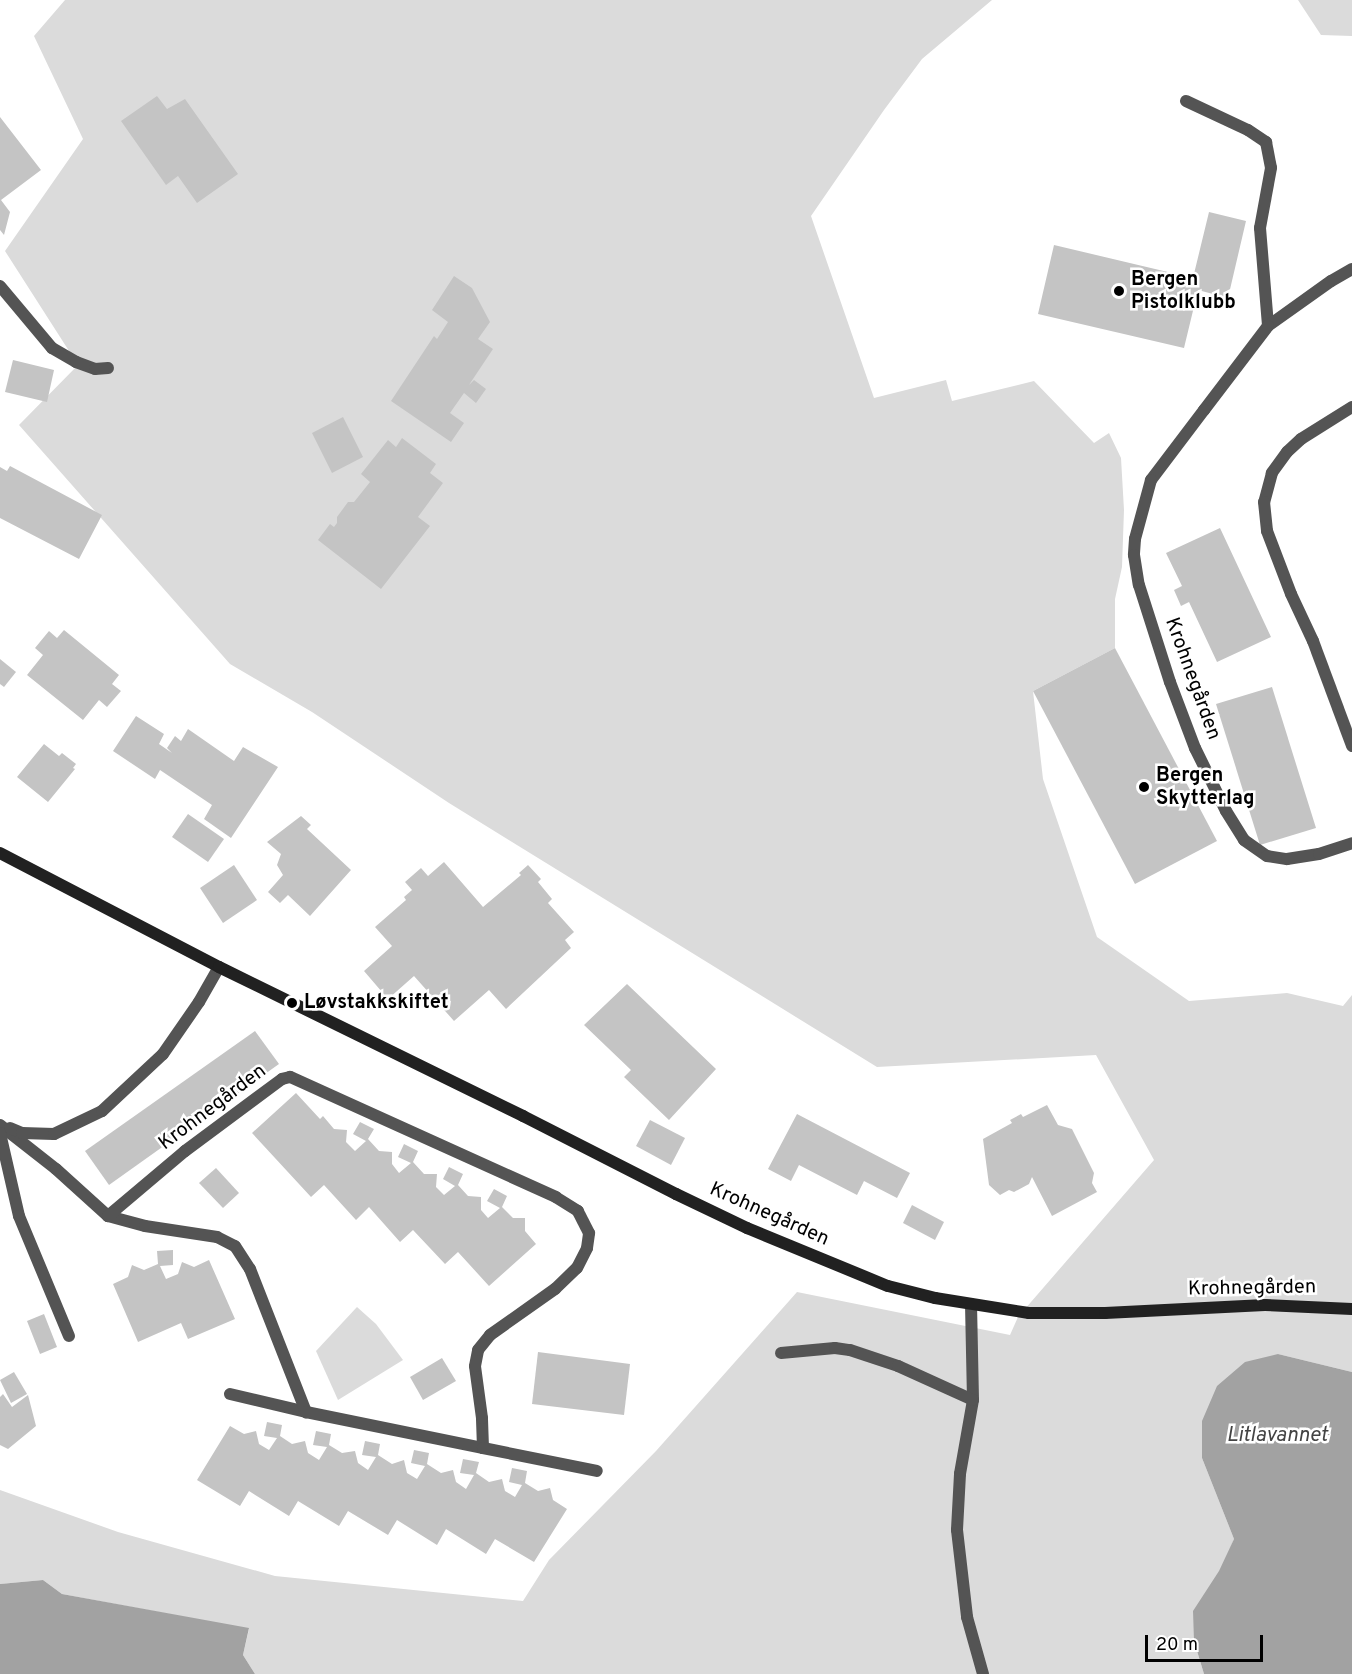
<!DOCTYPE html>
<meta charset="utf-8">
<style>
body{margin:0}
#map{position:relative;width:1352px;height:1674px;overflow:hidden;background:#fff;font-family:Overpass,sans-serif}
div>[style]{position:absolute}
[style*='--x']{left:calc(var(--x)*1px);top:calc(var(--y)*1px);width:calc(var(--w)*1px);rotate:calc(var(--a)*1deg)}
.green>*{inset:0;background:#dbdbdb}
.water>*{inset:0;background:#a2a2a2}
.building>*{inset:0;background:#c4c4c4}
.service>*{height:12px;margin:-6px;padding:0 6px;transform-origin:6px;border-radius:6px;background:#545454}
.minor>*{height:12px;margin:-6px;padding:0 6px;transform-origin:6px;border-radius:6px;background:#545454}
.secondary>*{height:12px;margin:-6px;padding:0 6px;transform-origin:6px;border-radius:6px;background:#212121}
.dots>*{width:16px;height:16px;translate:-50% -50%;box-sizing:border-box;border:3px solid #fff;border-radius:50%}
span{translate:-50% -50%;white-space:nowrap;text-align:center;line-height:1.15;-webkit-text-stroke:5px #fff;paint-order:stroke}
.poi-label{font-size:20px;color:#000;font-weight:700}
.left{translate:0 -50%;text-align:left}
.street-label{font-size:20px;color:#000}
.water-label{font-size:21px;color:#434343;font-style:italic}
.scale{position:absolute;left:1145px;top:1635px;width:118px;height:27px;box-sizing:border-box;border:3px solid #000;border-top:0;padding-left:8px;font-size:18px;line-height:21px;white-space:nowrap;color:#000;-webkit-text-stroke:4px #fff;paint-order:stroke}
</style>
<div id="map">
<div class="green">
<div style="clip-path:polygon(65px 0,992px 0,922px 59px,884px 110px,811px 216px,874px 398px,946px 380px,952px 401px,1034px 381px,1094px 443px,1109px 433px,1121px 458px,1124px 510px,1122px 567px,1115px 599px,1115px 648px,1033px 691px,1043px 779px,1097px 937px,1189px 1001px,1287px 993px,1343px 1006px,1352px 995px,1352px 1372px,1278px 1354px,1202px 1458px,1234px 1539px,1194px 1641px,1204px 1674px,255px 1674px,243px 1655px,249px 1629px,62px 1594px,43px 1580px,0 1584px,0 1490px,118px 1532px,275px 1576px,523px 1601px,549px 1560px,656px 1451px,797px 1292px,1010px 1335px,1018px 1317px,1154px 1160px,1096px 1055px,877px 1067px,449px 803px,312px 712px,230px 664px,19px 425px,78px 365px,5px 251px,83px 139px,34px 36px)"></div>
<div style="clip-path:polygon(1298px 0,1352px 0,1352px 36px,1321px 35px)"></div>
<div style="clip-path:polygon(357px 1307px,376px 1324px,403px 1360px,338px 1400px,316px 1351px)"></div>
</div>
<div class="water">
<div style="clip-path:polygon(1278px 1354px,1352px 1372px,1352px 1674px,1204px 1674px,1194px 1641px,1193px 1611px,1219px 1571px,1234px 1539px,1202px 1458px,1202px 1421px,1217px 1386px,1245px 1362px)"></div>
<div style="clip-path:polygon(43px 1580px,62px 1594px,249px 1628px,243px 1655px,255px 1674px,0 1674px,0 1584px)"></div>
</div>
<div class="building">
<div style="clip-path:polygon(157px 96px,167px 109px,185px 99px,238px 174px,197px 203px,178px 176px,166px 185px,121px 121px)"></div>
<div style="clip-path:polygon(0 117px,41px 170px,1px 200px,10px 212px,4px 235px,0 230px)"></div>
<div style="clip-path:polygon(1209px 212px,1246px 221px,1228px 298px,1198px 290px,1184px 348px,1038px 314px,1054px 245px,1193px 278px)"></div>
<div style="clip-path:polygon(454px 276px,472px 288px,490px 322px,478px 339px,493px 349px,469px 385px,474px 380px,486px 389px,476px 403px,464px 393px,450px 413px,464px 423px,451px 442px,391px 401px,434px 336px,437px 339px,448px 322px,432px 310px)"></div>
<div style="clip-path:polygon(13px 360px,54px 370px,47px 402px,5px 392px)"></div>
<div style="clip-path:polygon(343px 417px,363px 457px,332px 473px,312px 433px)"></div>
<div style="clip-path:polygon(402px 438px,436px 464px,430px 473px,443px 483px,418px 517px,430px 526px,381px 589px,318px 540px,330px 524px,334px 527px,337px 523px,337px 517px,348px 502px,354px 502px,370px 482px,361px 474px,388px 440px,396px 447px)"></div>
<div style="clip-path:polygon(10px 466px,102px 515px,79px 559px,0 518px,0 467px,7px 471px)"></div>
<div style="clip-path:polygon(1220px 528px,1271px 637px,1217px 662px,1189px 602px,1181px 606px,1174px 590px,1182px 586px,1166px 553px)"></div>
<div style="clip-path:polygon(64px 630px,119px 675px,112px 684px,121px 691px,107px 707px,99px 700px,83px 720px,27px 675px,43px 655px,35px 648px,49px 631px,57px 638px)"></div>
<div style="clip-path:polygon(1115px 648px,1217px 841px,1135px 884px,1033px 691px)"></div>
<div style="clip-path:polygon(0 659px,16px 672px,4px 687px,0 684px)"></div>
<div style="clip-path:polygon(1272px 687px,1316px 828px,1260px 845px,1216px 704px)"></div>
<div style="clip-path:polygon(136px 716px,164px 734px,159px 744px,172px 753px,167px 748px,175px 736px,181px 741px,188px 729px,234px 761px,243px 747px,278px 767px,231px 838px,204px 819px,212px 805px,160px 770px,155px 779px,113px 751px)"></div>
<div style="clip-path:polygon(44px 744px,59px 756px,62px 753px,76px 764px,73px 768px,75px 769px,48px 802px,17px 777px)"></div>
<div style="clip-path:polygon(188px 814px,224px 839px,208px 862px,172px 837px)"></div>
<div style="clip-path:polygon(301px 816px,311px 825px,307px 829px,351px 870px,310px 916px,288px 895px,280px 903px,268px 892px,283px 875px,277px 865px,281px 854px,267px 842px)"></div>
<div style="clip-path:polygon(444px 862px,483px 907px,521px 875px,519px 873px,528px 865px,541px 879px,538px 882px,552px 899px,548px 903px,574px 932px,565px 940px,571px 948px,506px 1009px,489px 990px,454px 1021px,414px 976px,388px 999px,364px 971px,392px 946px,375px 927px,406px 900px,404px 897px,412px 890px,405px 882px,421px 868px,428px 876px)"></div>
<div style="clip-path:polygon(234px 865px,257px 900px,223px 923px,200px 888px)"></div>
<div style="clip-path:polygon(627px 984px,716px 1069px,669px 1120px,624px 1077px,631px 1070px,584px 1025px)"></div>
<div style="clip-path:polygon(255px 1031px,279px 1064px,109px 1185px,85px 1151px)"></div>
<div style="clip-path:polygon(296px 1093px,320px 1119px,323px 1116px,334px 1129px,347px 1130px,346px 1142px,355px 1151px,366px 1141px,353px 1134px,360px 1122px,374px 1129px,368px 1139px,379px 1151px,392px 1152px,392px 1164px,399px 1173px,411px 1163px,398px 1157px,404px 1144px,418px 1151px,413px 1162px,424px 1174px,437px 1174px,436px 1187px,444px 1195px,455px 1186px,443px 1179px,449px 1167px,463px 1174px,458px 1185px,468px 1196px,481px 1197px,481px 1210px,488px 1218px,500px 1208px,487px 1201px,494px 1189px,507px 1196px,502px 1207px,513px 1218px,525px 1218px,525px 1231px,536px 1244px,489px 1286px,458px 1252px,445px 1264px,413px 1230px,400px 1242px,369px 1207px,356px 1220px,324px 1185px,311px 1197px,252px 1133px)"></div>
<div style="clip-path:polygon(1047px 1105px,1058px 1125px,1072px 1129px,1094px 1173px,1092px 1183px,1097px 1192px,1052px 1216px,1032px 1177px,1029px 1184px,1014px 1192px,1009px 1190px,1000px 1195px,989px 1185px,983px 1139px,1012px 1123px,1010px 1120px,1021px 1114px,1023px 1117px)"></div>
<div style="clip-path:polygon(797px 1114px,910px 1173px,897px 1198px,864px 1181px,857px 1195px,799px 1165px,791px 1181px,768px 1169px)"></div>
<div style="clip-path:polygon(650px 1120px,685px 1138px,671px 1165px,636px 1146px)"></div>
<div style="clip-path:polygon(216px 1168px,239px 1193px,223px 1208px,199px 1183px)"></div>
<div style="clip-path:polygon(912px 1205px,944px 1222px,935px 1240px,903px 1223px)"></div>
<div style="clip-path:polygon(173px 1250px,173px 1265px,160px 1266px,166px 1279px,178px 1274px,182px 1262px,194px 1267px,209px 1260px,235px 1319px,188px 1339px,181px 1323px,138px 1342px,113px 1284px,128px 1277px,132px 1265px,144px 1270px,158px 1264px,157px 1251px)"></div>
<div style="clip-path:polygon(44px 1314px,57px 1347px,40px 1354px,27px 1321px)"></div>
<div style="clip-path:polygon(538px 1352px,630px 1364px,624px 1415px,532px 1404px)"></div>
<div style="clip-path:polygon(442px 1358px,456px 1381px,423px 1400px,410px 1377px)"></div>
<div style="clip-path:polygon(14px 1372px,27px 1394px,11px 1403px,0 1380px)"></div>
<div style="clip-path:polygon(3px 1394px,12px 1407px,28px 1395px,36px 1426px,8px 1449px,0 1445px,0 1397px)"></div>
<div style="clip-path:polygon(267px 1422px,282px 1425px,280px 1436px,292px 1444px,305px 1441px,308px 1453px,319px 1460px,327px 1447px,313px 1445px,316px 1431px,331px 1434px,329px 1445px,342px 1453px,355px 1451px,358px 1463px,368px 1470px,376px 1457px,362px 1455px,365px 1441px,380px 1444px,378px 1455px,392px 1464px,404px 1460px,407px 1473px,417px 1479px,425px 1466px,411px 1463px,414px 1450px,429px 1453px,427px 1464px,441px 1473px,453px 1470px,456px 1482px,466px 1489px,474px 1475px,460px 1473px,463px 1459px,479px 1462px,476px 1473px,489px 1482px,502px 1479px,505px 1491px,515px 1497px,522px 1485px,509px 1482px,512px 1468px,527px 1471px,525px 1483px,538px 1491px,550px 1488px,553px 1500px,567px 1509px,534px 1562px,495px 1539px,486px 1554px,446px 1529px,437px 1545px,397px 1520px,388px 1535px,348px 1511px,339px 1526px,298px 1501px,289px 1516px,249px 1491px,240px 1506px,197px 1480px,230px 1426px,244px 1434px,256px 1431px,259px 1444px,269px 1450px,277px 1438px,264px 1436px)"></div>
</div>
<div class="service">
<div style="--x:1186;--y:101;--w:68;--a:25.1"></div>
<div style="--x:1248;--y:130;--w:22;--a:34"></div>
<div style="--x:1266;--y:142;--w:26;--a:79"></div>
<div style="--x:1271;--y:168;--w:61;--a:100.4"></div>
<div style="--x:1260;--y:228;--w:98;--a:85.3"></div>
<div style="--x:1352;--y:269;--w:24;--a:150"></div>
<div style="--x:1331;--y:281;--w:77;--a:144.5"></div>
<div style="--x:1268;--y:326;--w:106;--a:127.3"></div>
<div style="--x:1204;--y:410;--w:88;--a:127.1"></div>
<div style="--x:1151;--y:480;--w:61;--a:105.2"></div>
<div style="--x:1135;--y:539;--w:16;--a:94"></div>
<div style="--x:1134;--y:555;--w:30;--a:81"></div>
<div style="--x:1139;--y:585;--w:102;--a:72.3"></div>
<div style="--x:1170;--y:682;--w:71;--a:69.3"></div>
<div style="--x:1195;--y:748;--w:70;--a:63.8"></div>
<div style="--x:1226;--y:811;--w:34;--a:58"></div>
<div style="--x:1244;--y:840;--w:28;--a:35"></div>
<div style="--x:1267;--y:856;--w:20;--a:9"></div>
<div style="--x:1287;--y:859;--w:32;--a:-9"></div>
<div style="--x:1319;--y:854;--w:35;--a:-18"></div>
<div style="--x:1352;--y:407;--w:60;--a:147.9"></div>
<div style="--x:1301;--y:439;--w:19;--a:137"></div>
<div style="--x:1287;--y:452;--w:26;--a:126"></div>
<div style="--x:1272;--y:473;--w:30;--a:105"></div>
<div style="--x:1264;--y:502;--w:29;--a:84"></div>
<div style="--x:1267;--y:531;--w:67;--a:69.1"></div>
<div style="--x:1291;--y:594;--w:52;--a:64.9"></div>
<div style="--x:1313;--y:641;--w:112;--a:69.6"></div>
<div style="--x:971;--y:1304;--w:96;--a:88.8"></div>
<div style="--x:973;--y:1400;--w:75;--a:100"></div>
<div style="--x:960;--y:1474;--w:56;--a:93.1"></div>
<div style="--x:957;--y:1530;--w:88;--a:83.4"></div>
<div style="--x:967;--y:1617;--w:59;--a:74.3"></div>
<div style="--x:781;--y:1353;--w:54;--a:-5.3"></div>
<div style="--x:835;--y:1348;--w:15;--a:8"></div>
<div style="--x:850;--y:1350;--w:51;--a:18.4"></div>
<div style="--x:898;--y:1366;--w:82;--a:24.4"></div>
<div style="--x:230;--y:1394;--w:78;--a:13.3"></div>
</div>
<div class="minor">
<div style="--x:0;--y:286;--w:81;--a:50"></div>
<div style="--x:52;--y:348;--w:28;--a:30"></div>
<div style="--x:76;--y:362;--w:20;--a:20"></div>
<div style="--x:95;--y:369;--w:13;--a:-4"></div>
<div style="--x:0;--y:1125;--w:71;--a:38.2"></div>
<div style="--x:56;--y:1169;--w:70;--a:42.1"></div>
<div style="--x:108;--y:1216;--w:38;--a:15"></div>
<div style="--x:145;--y:1226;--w:73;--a:8.7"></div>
<div style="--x:217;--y:1237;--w:20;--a:27"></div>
<div style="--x:235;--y:1246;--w:27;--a:57"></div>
<div style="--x:250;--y:1269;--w:154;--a:68.6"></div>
<div style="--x:306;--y:1412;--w:181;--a:11.5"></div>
<div style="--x:483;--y:1448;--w:30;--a:-92"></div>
<div style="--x:482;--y:1418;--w:52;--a:-97.7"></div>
<div style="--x:475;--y:1366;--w:16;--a:-79"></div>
<div style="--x:478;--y:1350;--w:19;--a:-51"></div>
<div style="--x:490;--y:1335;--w:80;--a:-35.3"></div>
<div style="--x:555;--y:1289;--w:30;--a:-44"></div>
<div style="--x:577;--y:1268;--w:22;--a:-63"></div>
<div style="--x:587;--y:1248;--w:15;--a:-82"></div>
<div style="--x:589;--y:1233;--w:25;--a:-117"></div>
<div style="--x:578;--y:1211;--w:26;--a:-148"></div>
<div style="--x:556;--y:1197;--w:292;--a:-155.7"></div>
<div style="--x:290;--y:1077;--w:8;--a:166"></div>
<div style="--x:282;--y:1079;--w:121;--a:143.4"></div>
<div style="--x:185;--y:1151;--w:101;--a:139.8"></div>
<div style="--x:10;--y:1128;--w:13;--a:23"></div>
<div style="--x:22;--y:1133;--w:32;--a:2"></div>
<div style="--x:54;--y:1134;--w:53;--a:-25.6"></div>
<div style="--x:102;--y:1111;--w:83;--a:-43.1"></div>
<div style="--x:163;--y:1054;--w:63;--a:-55.3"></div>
<div style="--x:199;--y:1002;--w:40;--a:-60.3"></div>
<div style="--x:0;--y:1133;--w:85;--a:77.1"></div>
<div style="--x:19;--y:1216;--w:130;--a:67.4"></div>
<div style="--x:483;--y:1448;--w:116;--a:11.4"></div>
</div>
<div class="secondary">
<div style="--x:0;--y:853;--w:247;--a:27.5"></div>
<div style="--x:219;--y:967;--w:339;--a:26.1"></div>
<div style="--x:523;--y:1116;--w:172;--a:27"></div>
<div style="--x:676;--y:1194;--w:79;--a:25.6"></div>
<div style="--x:747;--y:1228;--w:152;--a:22.4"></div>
<div style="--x:888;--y:1286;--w:49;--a:14.3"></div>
<div style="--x:935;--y:1298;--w:95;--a:9.1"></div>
<div style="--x:1029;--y:1313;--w:76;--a:0"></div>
<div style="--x:1105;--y:1313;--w:160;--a:-2.9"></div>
<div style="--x:1265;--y:1305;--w:87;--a:2.6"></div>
</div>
<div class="dots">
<div style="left:1119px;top:291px;background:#000"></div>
<div style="left:1144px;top:787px;background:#000"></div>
<div style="left:292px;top:1003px;background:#000"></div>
</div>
<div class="poi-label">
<span class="left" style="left:1131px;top:292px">Bergen<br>Pistolklubb</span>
<span class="left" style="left:1156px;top:788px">Bergen<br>Skytterlag</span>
<span class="left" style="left:304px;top:1003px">Løvstakkskiftet</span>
</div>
<div class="street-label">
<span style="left:1192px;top:679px;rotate:70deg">Krohnegården</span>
<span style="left:213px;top:1108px;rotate:-37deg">Krohnegården</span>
<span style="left:769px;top:1215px;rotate:24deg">Krohnegården</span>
<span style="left:1252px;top:1289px;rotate:-1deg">Krohnegården</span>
</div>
<div class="water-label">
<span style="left:1277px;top:1436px">Litlavannet</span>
</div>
<div class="scale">20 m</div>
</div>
